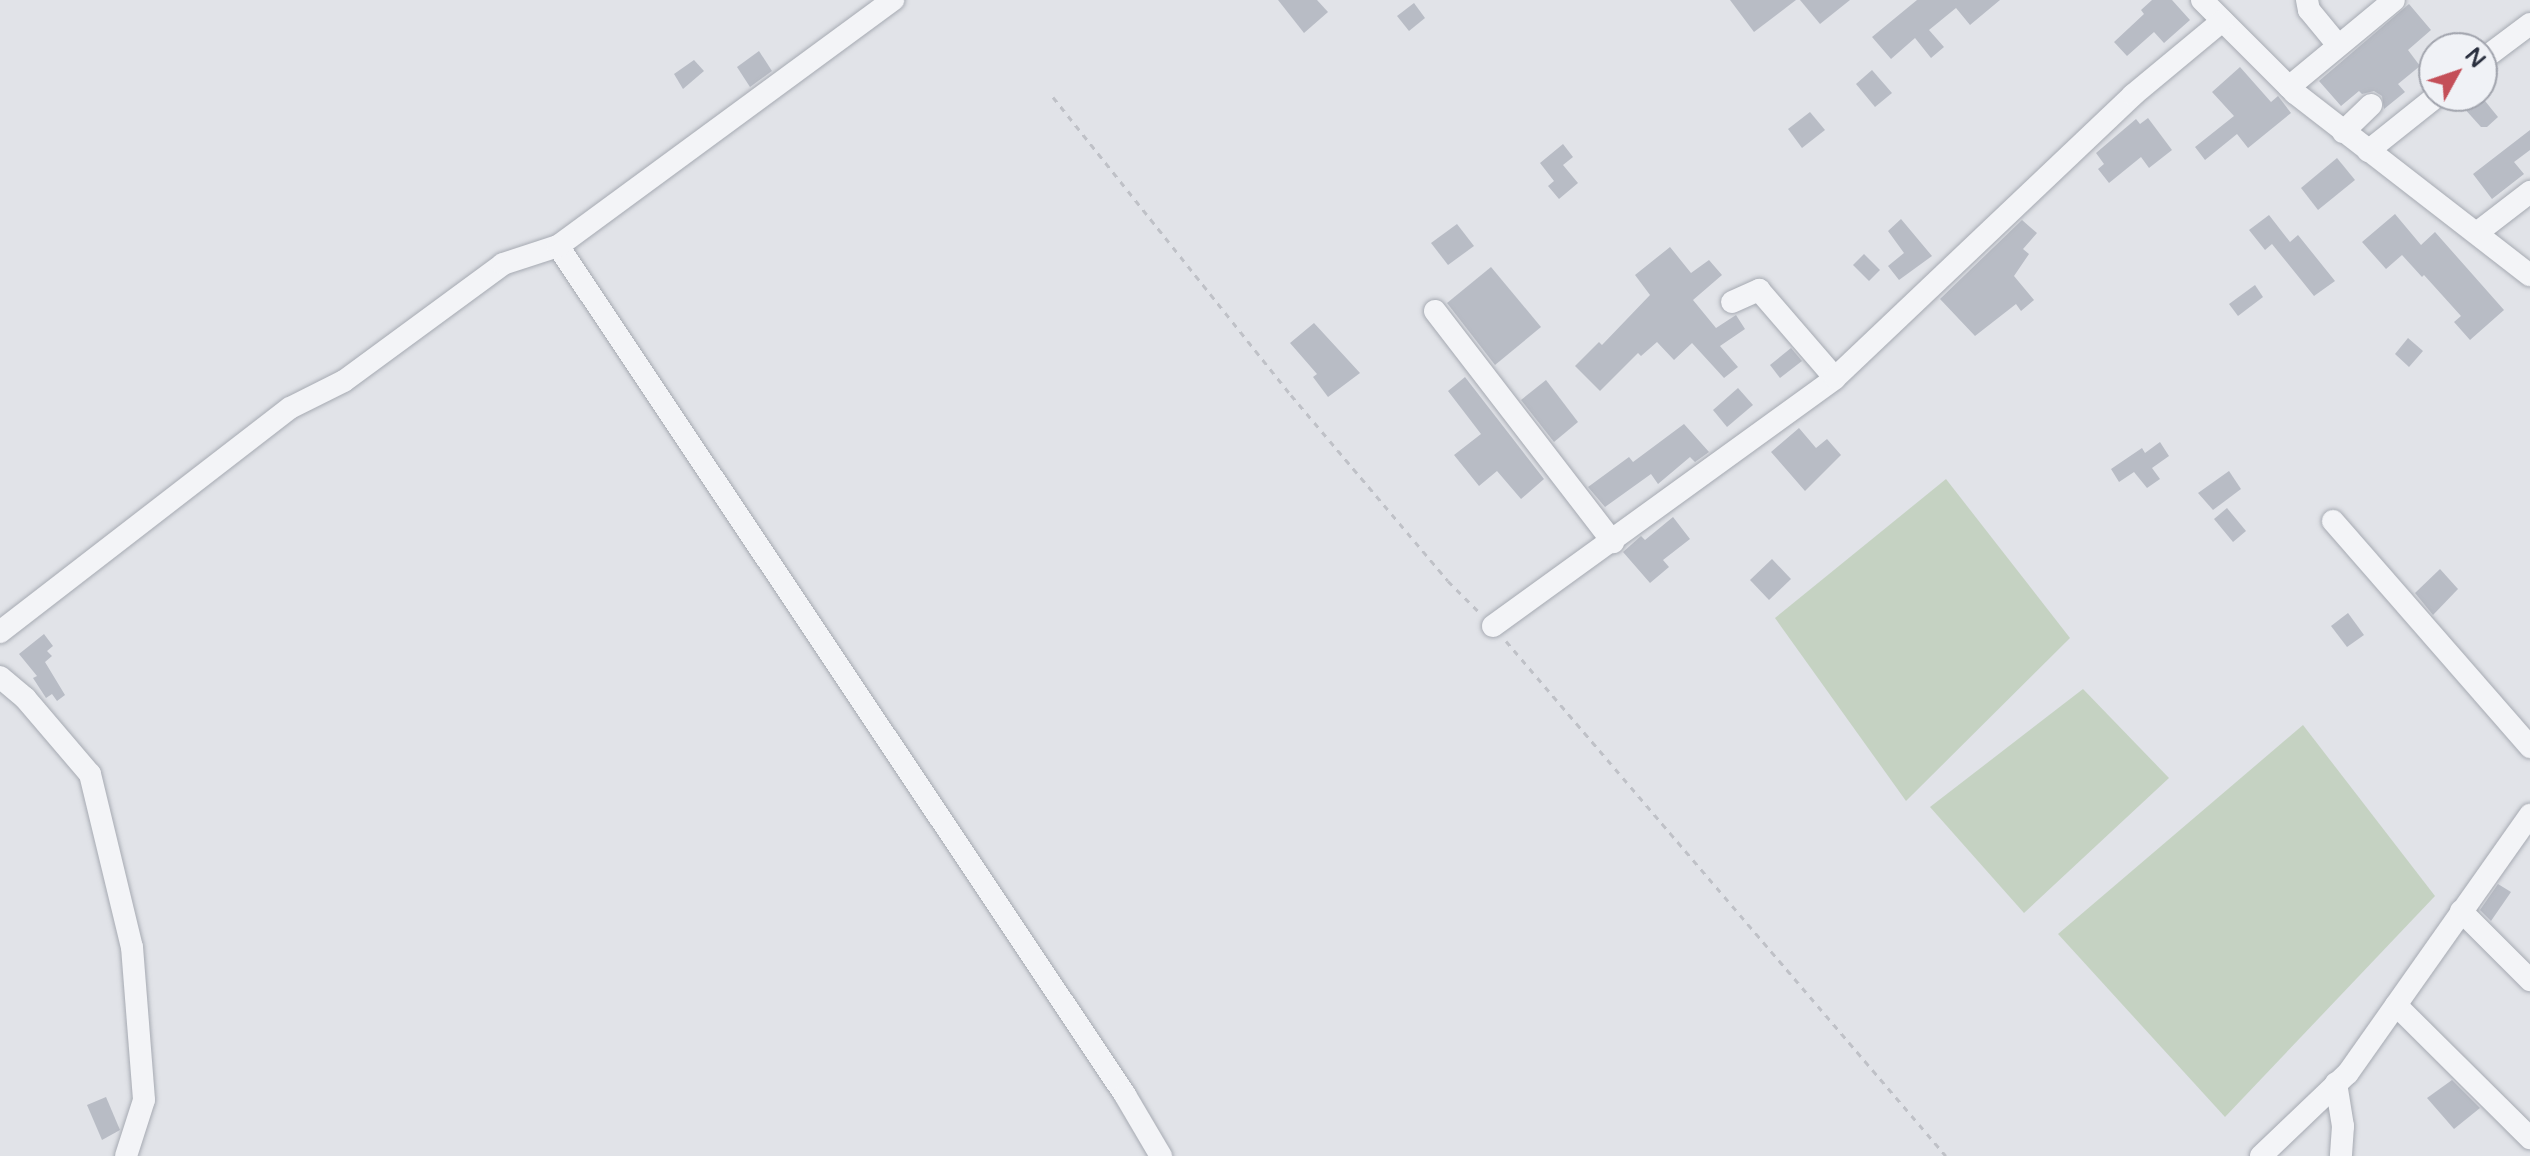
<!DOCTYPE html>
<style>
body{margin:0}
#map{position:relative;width:2530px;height:1156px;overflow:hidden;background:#e1e3e8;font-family:"Varela Round",sans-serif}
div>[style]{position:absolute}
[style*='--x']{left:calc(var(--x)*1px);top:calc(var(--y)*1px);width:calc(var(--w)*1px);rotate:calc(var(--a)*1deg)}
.green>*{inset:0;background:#c5d2c2}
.building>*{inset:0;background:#b8bcc5}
.path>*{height:3px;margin-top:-1.5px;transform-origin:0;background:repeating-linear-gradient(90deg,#bfc1c7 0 6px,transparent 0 12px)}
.roads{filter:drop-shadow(0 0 2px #a6aab2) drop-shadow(0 0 2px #a6aab2)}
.minor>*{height:22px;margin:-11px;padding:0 11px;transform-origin:11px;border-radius:11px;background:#f3f4f7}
span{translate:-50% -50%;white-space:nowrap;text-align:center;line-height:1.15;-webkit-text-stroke:8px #f0f2f6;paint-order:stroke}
.north{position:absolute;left:2418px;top:32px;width:80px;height:80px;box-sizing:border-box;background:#f0f2f6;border:2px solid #a1a4ad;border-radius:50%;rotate:50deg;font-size:22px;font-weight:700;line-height:32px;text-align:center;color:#2a303f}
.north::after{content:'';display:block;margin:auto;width:28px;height:36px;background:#c44f58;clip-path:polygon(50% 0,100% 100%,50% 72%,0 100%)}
</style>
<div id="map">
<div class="green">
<div style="clip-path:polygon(1946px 479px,2070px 638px,1906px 801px,1775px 618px)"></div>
<div style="clip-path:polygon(2083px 689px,2169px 778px,2024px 913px,1930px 807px)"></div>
<div style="clip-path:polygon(2303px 725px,2435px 896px,2225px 1117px,2058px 934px)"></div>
</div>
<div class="building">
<div style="clip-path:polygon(1278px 0,1317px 0,1328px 12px,1304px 33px)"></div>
<div style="clip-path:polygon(1730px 0,1796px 0,1754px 32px)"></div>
<div style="clip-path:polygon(1800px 0,1850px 0,1820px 24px)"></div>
<div style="clip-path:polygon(1917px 0,2000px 0,1970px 25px,1956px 8px,1929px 30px,1944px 47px,1931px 58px,1915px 38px,1891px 59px,1872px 37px)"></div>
<div style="clip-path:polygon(2152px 0,2172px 0,2190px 20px,2164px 43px,2154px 32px,2127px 56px,2114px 42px,2144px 14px,2141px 10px)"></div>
<div style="clip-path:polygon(1414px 3px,1425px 18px,1409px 31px,1397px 16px)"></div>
<div style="clip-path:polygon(2409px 4px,2431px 30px,2408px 50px,2420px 66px,2398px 84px,2405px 92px,2384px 109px,2382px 96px,2374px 91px,2362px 94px,2359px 91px,2341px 106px,2319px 81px)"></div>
<div style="clip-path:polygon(759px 51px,772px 71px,750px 87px,737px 67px)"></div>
<div style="clip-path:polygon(694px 60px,704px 71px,683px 89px,674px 74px)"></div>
<div style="clip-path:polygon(2240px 67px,2271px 102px,2278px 96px,2291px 113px,2248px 148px,2237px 134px,2205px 160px,2195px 147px,2234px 116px,2212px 92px)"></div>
<div style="clip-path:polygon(1872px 70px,1892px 93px,1875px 107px,1856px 84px)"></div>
<div style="clip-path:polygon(2453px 96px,2481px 96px,2498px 117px,2487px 127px,2481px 127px)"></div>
<div style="clip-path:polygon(1810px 112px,1825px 130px,1802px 148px,1788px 129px)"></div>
<div style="clip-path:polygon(2148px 118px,2172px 150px,2149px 168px,2141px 157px,2109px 183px,2098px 169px,2104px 164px,2096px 153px,2136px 119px,2140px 124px)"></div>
<div style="clip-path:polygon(2530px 130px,2530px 150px,2514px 162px,2524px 174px,2492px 199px,2473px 174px)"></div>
<div style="clip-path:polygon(1563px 144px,1573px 157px,1563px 165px,1578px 183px,1559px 199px,1548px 186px,1554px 181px,1540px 163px)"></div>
<div style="clip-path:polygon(2337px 158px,2355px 180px,2318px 210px,2301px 188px)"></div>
<div style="clip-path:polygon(2395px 214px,2421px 245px,2435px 232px,2504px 310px,2470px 340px,2454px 322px,2461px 316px,2424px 275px,2422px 277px,2402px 255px,2386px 269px,2362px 242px)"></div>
<div style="clip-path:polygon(2269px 215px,2290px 242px,2298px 235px,2335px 281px,2314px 296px,2272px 244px,2265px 250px,2249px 230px)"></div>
<div style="clip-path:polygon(1901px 219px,1932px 256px,1899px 280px,1888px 266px,1904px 253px,1888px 231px)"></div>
<div style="clip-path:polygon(2022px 220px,2037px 233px,2023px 249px,2029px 254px,2014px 276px,2034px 300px,2021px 311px,2016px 304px,1975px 336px,1940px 299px)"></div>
<div style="clip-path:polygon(1457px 224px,1474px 246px,1448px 265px,1431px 243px)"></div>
<div style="clip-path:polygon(1670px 247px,1691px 273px,1709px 260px,1722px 275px,1693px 300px,1716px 328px,1736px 315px,1745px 329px,1720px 346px,1738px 367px,1724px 378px,1692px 343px,1674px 360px,1657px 342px,1641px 356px,1638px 353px,1600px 391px,1575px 366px,1599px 342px,1602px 345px,1650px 295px,1635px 275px)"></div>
<div style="clip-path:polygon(1864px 254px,1880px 270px,1869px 281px,1853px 265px)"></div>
<div style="clip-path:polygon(1491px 267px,1541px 327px,1495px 365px,1447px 303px)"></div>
<div style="clip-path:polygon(2255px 285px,2263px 297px,2238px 316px,2229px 304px)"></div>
<div style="clip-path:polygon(1314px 323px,1360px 373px,1328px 397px,1313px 377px,1317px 374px,1290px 343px)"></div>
<div style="clip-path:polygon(2408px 338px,2423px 351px,2409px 367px,2395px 354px)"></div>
<div style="clip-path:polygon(1791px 348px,1802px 361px,1780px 378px,1770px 365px)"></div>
<div style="clip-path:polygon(1465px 377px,1544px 479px,1521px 499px,1497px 471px,1479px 486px,1454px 455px,1481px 434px,1448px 391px)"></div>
<div style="clip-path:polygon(1546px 380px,1578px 422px,1554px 442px,1521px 400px)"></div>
<div style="clip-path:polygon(1738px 388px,1753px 405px,1727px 427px,1713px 410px)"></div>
<div style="clip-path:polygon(1684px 424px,1709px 452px,1695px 462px,1690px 457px,1658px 484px,1651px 474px,1605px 507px,1588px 487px,1629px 457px,1633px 462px)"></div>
<div style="clip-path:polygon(1799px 428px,1816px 448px,1827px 439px,1841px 455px,1805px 491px,1771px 452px)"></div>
<div style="clip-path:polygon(2160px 442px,2169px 456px,2152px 468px,2160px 479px,2147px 488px,2134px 472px,2119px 482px,2111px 469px,2142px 448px,2145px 453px)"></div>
<div style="clip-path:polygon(2229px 471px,2241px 489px,2213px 510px,2198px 493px)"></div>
<div style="clip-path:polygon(2227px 508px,2246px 531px,2233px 542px,2214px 519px)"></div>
<div style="clip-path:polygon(1673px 517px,1690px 539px,1663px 560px,1669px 567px,1650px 583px,1623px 552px,1641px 536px,1645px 540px)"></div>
<div style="clip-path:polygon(1772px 559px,1791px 579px,1769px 600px,1750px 580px)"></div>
<div style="clip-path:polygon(2440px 569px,2458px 589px,2433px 615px,2415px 593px)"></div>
<div style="clip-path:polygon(2348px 613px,2364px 635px,2347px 647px,2331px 626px)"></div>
<div style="clip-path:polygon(44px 634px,53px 646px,47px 651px,52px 656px,45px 662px,65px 695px,57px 701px,52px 694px,46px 698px,33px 678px,37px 676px,19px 654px)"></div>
<div style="clip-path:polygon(2498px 884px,2511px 892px,2491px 921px,2480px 910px)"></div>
<div style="clip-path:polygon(2452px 1080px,2480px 1108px,2454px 1129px,2427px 1098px)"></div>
<div style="clip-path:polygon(106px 1097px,120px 1130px,102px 1140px,87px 1105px)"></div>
</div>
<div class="path">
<div style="--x:1053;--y:97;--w:381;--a:51.4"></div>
<div style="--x:1291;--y:395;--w:243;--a:49.8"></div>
<div style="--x:1448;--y:581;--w:44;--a:45"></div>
<div style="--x:1506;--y:641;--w:677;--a:49.49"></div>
</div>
<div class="roads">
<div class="minor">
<div style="--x:2202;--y:0;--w:132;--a:45"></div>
<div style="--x:2295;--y:93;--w:297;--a:37.8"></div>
<div style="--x:2307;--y:0;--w:10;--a:79"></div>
<div style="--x:2309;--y:10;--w:45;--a:50.4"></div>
<div style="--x:2482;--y:60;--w:60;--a:-36.9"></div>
<div style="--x:2289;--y:87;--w:136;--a:-39.6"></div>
<div style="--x:2343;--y:132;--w:39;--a:-44"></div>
<div style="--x:2368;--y:151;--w:88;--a:-38.6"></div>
<div style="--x:2478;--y:232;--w:66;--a:-37.6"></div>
<div style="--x:558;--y:246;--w:1021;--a:56.26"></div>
<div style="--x:1125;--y:1095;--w:71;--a:59.5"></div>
<div style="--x:1732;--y:302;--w:30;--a:-24"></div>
<div style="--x:1759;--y:290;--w:116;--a:49.2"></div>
<div style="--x:1435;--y:311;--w:292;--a:52.4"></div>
<div style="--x:2333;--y:521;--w:300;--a:48.9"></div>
<div style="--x:1493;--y:626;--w:422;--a:-35.9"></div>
<div style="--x:1835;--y:378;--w:411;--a:-43.5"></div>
<div style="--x:2133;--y:95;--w:116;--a:-39.7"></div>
<div style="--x:0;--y:632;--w:366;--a:-37.7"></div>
<div style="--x:290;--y:408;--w:60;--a:-26.6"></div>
<div style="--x:344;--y:381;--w:197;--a:-36.3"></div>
<div style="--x:503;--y:264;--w:58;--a:-18.1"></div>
<div style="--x:558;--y:246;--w:416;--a:-36.3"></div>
<div style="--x:0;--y:677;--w:33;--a:40"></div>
<div style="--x:25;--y:698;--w:100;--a:49.5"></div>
<div style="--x:90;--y:774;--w:178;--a:76.4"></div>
<div style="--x:132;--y:947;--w:153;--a:85.5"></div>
<div style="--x:144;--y:1100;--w:59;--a:107.8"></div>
<div style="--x:2461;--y:911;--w:98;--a:45"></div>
<div style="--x:2396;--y:1005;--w:189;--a:44.8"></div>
<div style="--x:2336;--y:1083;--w:44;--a:80.8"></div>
<div style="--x:2343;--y:1126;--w:30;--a:94"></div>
<div style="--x:2261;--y:1156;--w:120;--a:-43.7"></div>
<div style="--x:2348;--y:1073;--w:316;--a:-54.8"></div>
</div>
</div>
<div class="north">N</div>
</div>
